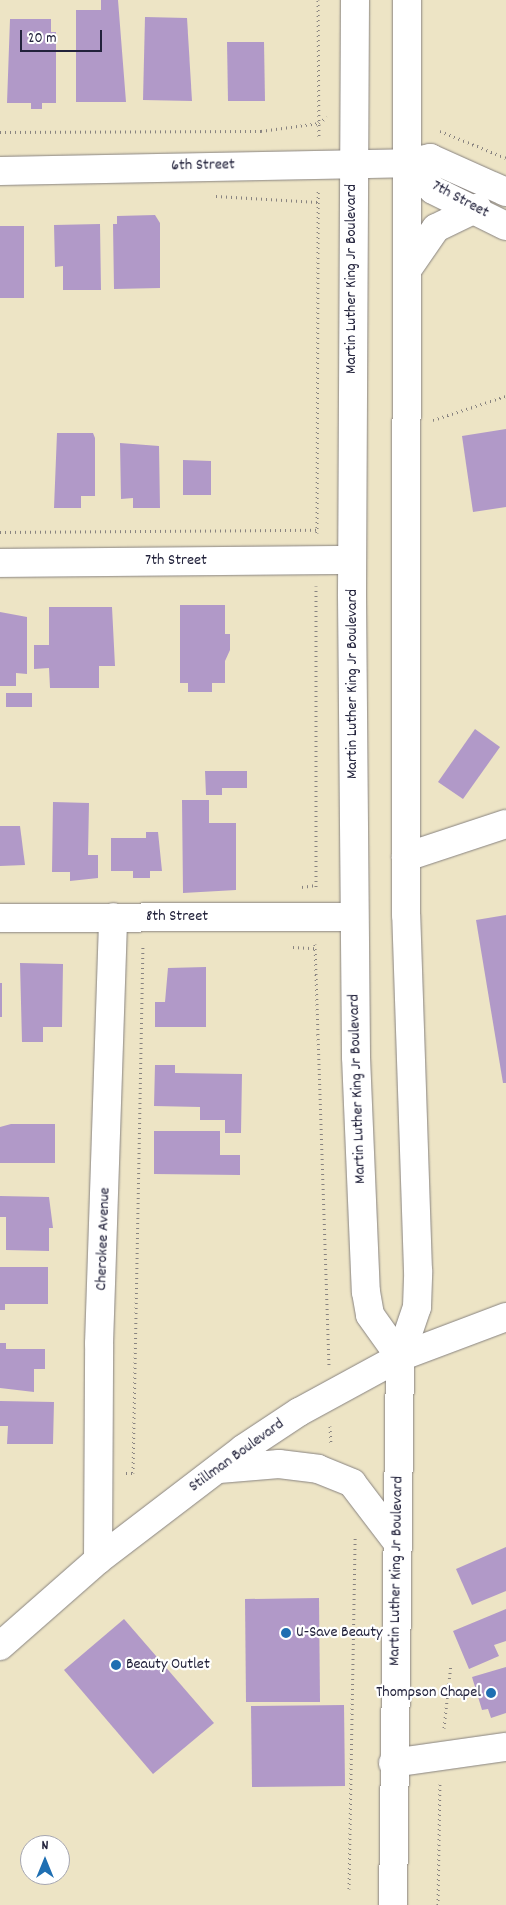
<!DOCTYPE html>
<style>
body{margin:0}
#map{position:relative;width:506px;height:1905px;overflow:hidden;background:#ede4c5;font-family:Dekko,sans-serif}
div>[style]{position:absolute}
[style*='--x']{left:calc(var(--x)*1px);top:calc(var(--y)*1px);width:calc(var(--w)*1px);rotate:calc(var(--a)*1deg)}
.building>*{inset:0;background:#b199c8}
.path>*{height:3px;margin-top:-1.5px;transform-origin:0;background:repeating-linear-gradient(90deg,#888380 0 1px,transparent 0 5px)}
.roads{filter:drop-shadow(0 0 1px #888380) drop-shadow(0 0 1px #888380)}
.minor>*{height:28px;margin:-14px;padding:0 14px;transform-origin:14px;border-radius:14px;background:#fff}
.major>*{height:28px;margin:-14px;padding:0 14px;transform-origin:14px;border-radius:14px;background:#fff}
.dots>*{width:14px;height:14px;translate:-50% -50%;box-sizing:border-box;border:2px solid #fff;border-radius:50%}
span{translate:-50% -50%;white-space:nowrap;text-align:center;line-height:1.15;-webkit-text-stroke:4.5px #fff;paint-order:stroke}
.street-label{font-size:16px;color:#22223b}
.poi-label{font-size:16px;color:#22223b}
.left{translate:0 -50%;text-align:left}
.right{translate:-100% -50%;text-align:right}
.north{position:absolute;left:20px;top:1835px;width:50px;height:50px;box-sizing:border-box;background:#fff;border:1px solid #a7a7b1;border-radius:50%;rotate:0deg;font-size:14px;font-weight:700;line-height:20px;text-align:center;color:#22223b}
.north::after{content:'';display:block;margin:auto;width:18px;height:22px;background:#1f6fb2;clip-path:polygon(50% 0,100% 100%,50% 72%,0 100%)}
.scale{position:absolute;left:20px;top:30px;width:82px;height:22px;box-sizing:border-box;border:2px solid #22223b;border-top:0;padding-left:6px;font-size:15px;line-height:18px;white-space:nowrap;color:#22223b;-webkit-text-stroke:4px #fff;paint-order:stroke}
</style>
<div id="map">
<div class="building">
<div style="clip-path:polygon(101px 0,118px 0,126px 102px,76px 102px,76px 10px,101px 10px)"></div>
<div style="clip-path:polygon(145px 17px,187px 18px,192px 101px,143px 100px)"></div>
<div style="clip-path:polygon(10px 19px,51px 19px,51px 32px,56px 32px,56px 103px,42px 103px,42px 109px,31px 109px,31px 103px,7px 103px)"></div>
<div style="clip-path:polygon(227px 42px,264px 42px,265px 101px,228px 101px)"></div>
<div style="clip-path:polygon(155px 215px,160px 223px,160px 288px,114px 289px,113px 224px,117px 224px,117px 216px)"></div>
<div style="clip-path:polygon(100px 224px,101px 290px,63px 290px,63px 266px,55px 267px,54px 225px)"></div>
<div style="clip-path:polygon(0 226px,24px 226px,24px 298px,0 298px)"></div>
<div style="clip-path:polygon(506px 429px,506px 507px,473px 512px,462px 436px)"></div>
<div style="clip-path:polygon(57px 433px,93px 433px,95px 438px,95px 496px,81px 496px,81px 508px,54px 508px)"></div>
<div style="clip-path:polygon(120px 443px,159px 446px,160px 508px,133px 508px,133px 498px,121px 499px)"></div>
<div style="clip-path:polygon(183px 460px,211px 461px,211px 495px,183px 495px)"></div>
<div style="clip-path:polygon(180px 605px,225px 605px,225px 634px,230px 634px,230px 650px,225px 661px,225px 683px,212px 683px,212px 692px,188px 692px,188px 683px,180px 683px)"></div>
<div style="clip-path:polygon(49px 607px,112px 607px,115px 666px,99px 666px,99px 688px,50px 688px,49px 668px,34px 669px,34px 645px,49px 645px)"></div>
<div style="clip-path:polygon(0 612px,27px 617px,27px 674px,16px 673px,16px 686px,0 686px)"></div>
<div style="clip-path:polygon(6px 693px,32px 693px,32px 707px,6px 707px)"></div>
<div style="clip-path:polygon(475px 729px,500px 747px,463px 799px,438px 782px)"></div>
<div style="clip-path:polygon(205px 771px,247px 771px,247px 788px,222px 788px,222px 795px,206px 795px)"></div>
<div style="clip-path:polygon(182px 800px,209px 800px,209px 823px,236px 823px,236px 890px,183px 893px)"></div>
<div style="clip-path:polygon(53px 802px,89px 803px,88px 855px,98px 855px,98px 878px,70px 881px,70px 872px,52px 872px)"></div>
<div style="clip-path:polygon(0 826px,20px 826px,25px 865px,0 866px)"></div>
<div style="clip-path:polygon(146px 832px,158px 832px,162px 871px,150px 871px,150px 878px,133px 878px,133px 871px,111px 871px,111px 838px,146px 838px)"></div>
<div style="clip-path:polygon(506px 915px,506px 1083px,503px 1083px,476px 920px)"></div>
<div style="clip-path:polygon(20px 963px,63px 964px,62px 1027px,43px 1027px,43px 1042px,22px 1042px)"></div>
<div style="clip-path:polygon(206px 967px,206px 1027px,155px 1027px,155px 1002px,165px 1002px,168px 968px)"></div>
<div style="clip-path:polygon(0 983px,2px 983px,2px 1017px,0 1017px)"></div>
<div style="clip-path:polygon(155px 1065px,175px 1065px,175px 1073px,242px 1074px,241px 1133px,225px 1133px,225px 1120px,200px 1120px,200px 1107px,154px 1106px)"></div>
<div style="clip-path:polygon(11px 1124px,55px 1124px,55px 1163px,0 1163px,0 1127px)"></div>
<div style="clip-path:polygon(154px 1131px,220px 1131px,220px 1155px,240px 1155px,240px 1175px,154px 1174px)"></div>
<div style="clip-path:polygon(0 1196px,49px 1197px,53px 1228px,49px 1228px,49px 1251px,6px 1250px,6px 1217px,0 1217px)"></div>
<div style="clip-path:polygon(0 1267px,48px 1267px,48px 1304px,5px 1304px,5px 1310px,0 1310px)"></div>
<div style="clip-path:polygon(0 1343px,6px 1343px,6px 1349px,45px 1349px,45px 1369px,34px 1369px,34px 1392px,0 1388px)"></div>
<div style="clip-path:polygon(0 1401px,54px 1402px,53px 1444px,7px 1444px,8px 1426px,0 1426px)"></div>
<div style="clip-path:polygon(506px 1547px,506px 1591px,472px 1605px,456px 1569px)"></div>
<div style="clip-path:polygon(319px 1598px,320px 1702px,246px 1702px,245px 1599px)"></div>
<div style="clip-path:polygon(506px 1609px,506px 1641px,494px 1645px,499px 1656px,469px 1669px,453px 1631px)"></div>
<div style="clip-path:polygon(124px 1619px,214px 1723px,153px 1774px,64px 1670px)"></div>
<div style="clip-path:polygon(506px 1667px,506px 1713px,491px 1718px,488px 1709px,482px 1710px,472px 1677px)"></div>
<div style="clip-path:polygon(344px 1705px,345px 1786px,252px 1787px,251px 1706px)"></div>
</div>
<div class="path">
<div style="--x:318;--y:0;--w:138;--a:89.6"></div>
<div style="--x:440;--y:131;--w:71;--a:22.2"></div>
<div style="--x:0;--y:132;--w:261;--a:-0.2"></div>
<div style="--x:261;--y:131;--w:59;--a:-7.9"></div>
<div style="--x:319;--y:123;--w:10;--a:-37"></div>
<div style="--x:216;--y:196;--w:102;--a:3.4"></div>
<div style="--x:433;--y:420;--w:77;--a:-18.2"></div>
<div style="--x:0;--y:532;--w:317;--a:-0.4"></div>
<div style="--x:317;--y:533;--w:342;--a:-89.8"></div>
<div style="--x:316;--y:586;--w:304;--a:90"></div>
<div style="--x:302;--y:887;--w:14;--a:-8"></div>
<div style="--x:315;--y:944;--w:421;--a:88.1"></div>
<div style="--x:293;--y:947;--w:22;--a:3"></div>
<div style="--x:330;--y:1426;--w:19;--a:87"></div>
<div style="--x:126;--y:1473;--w:7;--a:0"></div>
<div style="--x:133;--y:1473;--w:529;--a:-88.92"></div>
<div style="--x:444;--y:1728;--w:64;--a:-83.8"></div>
<div style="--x:349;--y:1889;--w:354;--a:-89"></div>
<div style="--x:438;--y:1905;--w:121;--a:-89.1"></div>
</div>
<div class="roads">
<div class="minor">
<div style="--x:407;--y:163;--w:37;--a:46"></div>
<div style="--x:433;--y:190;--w:81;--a:26.3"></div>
<div style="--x:0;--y:171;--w:407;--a:-1.1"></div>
<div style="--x:407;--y:163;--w:24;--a:-12"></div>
<div style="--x:430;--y:158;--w:83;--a:24.1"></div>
<div style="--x:407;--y:270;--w:51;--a:-55.4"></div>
<div style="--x:436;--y:228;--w:46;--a:-26"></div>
<div style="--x:0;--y:563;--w:352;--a:-0.5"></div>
<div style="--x:406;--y:857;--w:105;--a:-18.3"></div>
<div style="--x:0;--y:918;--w:354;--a:-0.2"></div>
<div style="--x:98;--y:1560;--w:216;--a:-89.7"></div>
<div style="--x:99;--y:1344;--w:427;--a:-88.1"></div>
<div style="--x:393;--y:1763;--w:114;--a:-8.1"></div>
</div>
<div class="major">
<div style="--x:355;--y:0;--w:596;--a:90.29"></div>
<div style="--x:352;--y:596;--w:461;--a:89.5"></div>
<div style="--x:356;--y:1057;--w:235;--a:87.6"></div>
<div style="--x:366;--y:1292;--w:23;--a:80"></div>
<div style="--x:370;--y:1315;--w:52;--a:54.5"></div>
<div style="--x:219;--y:1469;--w:60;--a:-4.8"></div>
<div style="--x:279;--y:1464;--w:39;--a:7"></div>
<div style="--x:318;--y:1469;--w:37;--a:22"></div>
<div style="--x:352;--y:1483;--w:74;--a:52.7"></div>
<div style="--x:0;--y:1646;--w:130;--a:-41.3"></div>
<div style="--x:98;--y:1560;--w:183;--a:-37.4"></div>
<div style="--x:243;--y:1449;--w:67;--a:-33.5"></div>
<div style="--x:299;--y:1412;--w:115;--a:-28.6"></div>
<div style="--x:400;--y:1357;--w:113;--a:-20.7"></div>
<div style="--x:393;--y:1905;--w:548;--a:-89.27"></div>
<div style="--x:400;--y:1357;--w:53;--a:-71.2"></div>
<div style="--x:417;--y:1307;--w:36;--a:-88"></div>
<div style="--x:418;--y:1271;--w:356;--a:-91.9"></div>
<div style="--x:406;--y:915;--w:915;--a:-89.94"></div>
</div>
</div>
<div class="dots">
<div style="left:286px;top:1633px;background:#1f6fb2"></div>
<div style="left:116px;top:1665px;background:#1f6fb2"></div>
<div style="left:491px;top:1693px;background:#1f6fb2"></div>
</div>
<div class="street-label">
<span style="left:203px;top:166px;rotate:-1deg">6th Street</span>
<span style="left:460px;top:200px;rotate:28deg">7th Street</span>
<span style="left:352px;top:279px;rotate:-90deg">Martin Luther King Jr Boulevard</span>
<span style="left:176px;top:561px">7th Street</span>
<span style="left:353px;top:684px;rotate:-90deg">Martin Luther King Jr Boulevard</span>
<span style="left:177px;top:917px">8th Street</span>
<span style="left:358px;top:1089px;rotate:-92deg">Martin Luther King Jr Boulevard</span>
<span style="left:104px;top:1239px;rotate:-88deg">Cherokee Avenue</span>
<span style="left:237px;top:1456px;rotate:-36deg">Stillman Boulevard</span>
<span style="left:397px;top:1571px;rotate:-89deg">Martin Luther King Jr Boulevard</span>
</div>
<div class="poi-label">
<span class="left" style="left:296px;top:1633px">U-Save Beauty</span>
<span class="left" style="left:126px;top:1665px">Beauty Outlet</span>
<span class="right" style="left:481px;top:1693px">Thompson Chapel</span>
</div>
<div class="north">N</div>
<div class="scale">20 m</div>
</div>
